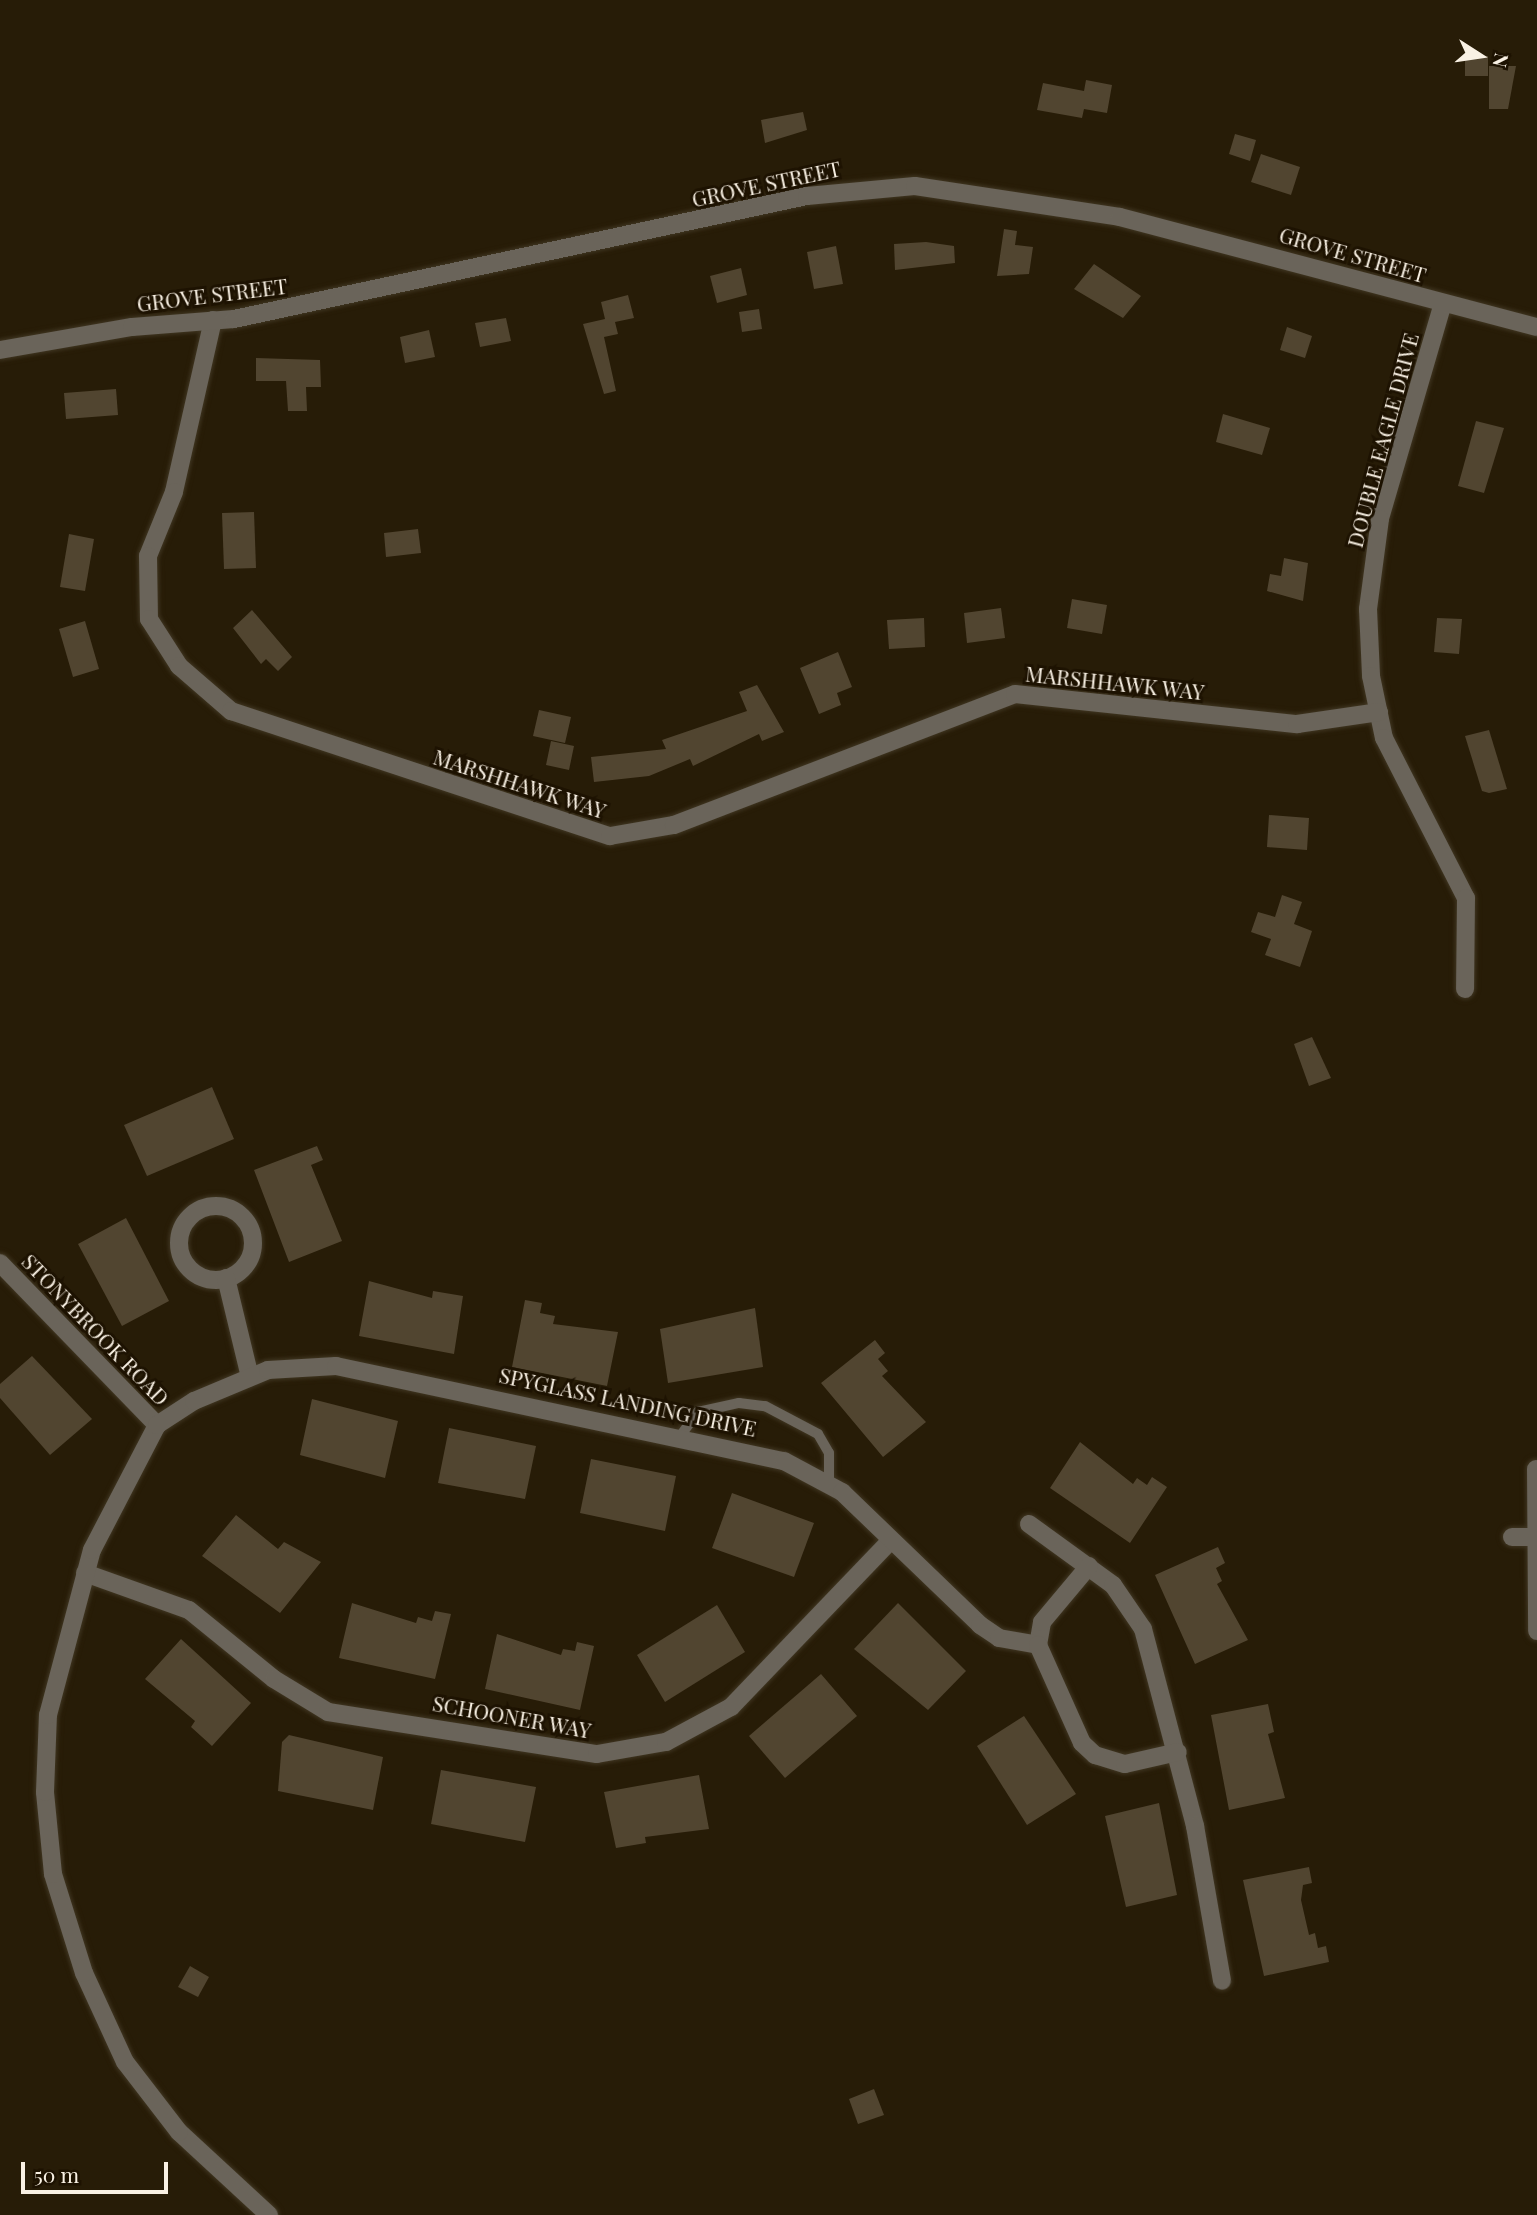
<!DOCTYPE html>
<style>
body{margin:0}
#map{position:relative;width:1537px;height:2215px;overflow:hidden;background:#271c07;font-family:"Playfair Display",serif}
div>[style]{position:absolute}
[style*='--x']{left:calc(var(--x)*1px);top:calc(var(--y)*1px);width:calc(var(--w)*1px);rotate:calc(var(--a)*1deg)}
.building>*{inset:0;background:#514530}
.roads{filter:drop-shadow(0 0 2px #403622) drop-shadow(0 0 2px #403622)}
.lane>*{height:10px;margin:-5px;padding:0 5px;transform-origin:5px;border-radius:5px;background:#6a645a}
.street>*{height:18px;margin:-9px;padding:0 9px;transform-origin:9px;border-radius:9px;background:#6a645a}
.street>.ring{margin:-9px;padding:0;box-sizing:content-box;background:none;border:18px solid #6a645a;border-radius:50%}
span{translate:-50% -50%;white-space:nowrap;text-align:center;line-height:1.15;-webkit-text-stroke:6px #1d1201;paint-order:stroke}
.street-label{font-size:21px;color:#f9f1e4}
.north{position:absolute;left:1446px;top:21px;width:70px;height:70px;-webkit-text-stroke:5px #1d1201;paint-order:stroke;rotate:102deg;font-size:19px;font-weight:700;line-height:28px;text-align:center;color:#f9f1e4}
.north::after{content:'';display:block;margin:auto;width:24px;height:32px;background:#f9f1e4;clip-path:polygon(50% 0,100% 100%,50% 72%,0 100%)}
.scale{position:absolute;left:21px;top:2162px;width:147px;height:32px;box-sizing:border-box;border:4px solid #f9f1e4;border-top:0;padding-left:9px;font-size:21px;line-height:24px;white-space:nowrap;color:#f9f1e4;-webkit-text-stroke:5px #1d1201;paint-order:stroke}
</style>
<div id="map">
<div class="building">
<div style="clip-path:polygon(1465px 56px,1488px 56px,1488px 76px,1465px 76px)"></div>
<div style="clip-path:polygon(1489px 66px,1516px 66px,1508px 109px,1489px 109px)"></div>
<div style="clip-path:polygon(1086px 80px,1112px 85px,1107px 113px,1084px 109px,1082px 118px,1037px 110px,1043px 83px,1084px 91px)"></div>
<div style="clip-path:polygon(803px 112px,807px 130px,765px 143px,761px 120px)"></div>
<div style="clip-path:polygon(1235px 134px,1256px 140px,1250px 161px,1229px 154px)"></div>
<div style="clip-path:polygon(1261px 154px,1300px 167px,1291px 195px,1251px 182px)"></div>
<div style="clip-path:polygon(1004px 229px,1017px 231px,1015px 245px,1033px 247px,1029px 274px,997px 276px)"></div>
<div style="clip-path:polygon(926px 242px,954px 246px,955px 263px,895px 270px,894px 244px)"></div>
<div style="clip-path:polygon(836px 246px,843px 284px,814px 289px,807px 252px)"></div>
<div style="clip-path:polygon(1094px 264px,1141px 296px,1123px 318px,1074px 289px)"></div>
<div style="clip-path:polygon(741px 268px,747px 295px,717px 303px,710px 276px)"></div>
<div style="clip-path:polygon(628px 295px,634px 318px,615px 322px,618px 334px,604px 337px,616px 391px,604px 394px,583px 324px,605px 319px,601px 302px)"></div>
<div style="clip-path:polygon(759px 309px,762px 329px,742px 332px,739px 312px)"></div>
<div style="clip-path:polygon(506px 318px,511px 341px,480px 347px,475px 323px)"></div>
<div style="clip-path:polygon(1287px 327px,1312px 336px,1305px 358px,1280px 350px)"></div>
<div style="clip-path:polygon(429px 330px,435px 357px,405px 363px,400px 337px)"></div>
<div style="clip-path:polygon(256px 358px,320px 360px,321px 387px,306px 387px,307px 411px,288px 411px,286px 381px,256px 381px)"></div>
<div style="clip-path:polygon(116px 389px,118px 415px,66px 419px,64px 393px)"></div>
<div style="clip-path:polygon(1223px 414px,1270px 428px,1262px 455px,1216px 442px)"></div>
<div style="clip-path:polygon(1476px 421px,1504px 428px,1484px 493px,1458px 486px)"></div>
<div style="clip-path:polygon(254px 512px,256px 568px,224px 569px,222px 513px)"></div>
<div style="clip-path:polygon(418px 529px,421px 553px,386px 557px,384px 533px)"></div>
<div style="clip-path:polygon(69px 534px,94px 539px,85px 591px,60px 587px)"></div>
<div style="clip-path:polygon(1284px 558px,1308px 563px,1303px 601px,1267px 591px,1270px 574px,1281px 576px)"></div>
<div style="clip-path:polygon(1072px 599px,1107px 605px,1102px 634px,1067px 628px)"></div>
<div style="clip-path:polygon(1001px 608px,1005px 638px,967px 643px,964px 613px)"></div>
<div style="clip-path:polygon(252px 610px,292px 657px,278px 671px,266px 659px,261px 664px,233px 628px)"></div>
<div style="clip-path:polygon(924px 618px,925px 647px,889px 649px,887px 620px)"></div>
<div style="clip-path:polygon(1437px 618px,1462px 619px,1459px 654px,1434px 652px)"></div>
<div style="clip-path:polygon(85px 621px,99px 669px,73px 677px,59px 629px)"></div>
<div style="clip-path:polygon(838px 652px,852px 687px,837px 693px,841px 705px,819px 714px,800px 668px)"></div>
<div style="clip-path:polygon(757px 685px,784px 732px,762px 741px,759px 734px,693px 766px,690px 759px,649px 776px,594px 782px,591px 757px,666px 749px,662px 740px,747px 711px,739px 692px)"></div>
<div style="clip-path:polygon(539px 710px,571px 717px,565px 743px,533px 736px)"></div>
<div style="clip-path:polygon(1489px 730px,1507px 789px,1489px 793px,1482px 791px,1465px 736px)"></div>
<div style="clip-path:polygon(551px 741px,574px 746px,569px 770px,546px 765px)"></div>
<div style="clip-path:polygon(1269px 815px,1309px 818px,1307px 850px,1267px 847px)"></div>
<div style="clip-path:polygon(1282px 895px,1302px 902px,1294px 924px,1312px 931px,1300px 967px,1265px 955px,1271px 939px,1251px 932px,1258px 912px,1275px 917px)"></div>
<div style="clip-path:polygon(1312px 1037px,1331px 1078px,1309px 1086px,1294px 1044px)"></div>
<div style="clip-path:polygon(212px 1087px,234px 1139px,147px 1176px,124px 1125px)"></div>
<div style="clip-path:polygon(317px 1146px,323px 1160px,311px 1165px,342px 1241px,289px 1262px,254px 1170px)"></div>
<div style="clip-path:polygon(126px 1218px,169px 1301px,122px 1326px,78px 1244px)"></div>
<div style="clip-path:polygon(369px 1281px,432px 1298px,433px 1291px,463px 1296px,454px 1354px,359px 1336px)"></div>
<div style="clip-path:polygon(525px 1300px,542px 1303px,540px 1313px,555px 1316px,553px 1324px,618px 1332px,607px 1386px,512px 1367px)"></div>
<div style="clip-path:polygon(755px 1308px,763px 1367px,668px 1383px,660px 1329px)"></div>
<div style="clip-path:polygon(875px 1340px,885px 1353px,878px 1359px,888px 1371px,882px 1376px,926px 1422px,883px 1457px,821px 1383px)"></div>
<div style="clip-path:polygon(32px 1356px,92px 1419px,50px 1455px,0 1398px,0 1384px)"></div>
<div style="clip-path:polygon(312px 1399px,398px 1421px,385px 1478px,300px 1455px)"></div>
<div style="clip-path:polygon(449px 1428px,536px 1446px,525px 1499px,438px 1483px)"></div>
<div style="clip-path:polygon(1080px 1442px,1133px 1484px,1137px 1478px,1147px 1485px,1152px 1477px,1167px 1487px,1130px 1543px,1050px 1488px)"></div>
<div style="clip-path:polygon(591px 1459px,676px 1476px,665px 1531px,580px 1513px)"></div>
<div style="clip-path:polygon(732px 1493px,814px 1523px,794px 1577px,712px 1548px)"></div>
<div style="clip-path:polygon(236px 1515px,278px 1549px,284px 1542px,321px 1562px,280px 1613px,202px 1556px)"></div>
<div style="clip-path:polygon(1218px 1547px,1225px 1563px,1216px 1568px,1222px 1581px,1217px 1584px,1248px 1640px,1195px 1664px,1155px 1575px)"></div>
<div style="clip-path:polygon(352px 1603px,416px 1623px,418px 1617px,432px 1621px,435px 1611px,451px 1614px,435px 1679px,339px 1658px)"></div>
<div style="clip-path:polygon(898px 1603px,966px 1671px,928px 1710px,854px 1649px)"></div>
<div style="clip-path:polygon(717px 1605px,745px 1652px,665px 1702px,637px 1655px)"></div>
<div style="clip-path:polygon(497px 1634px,561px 1655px,563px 1649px,575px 1651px,577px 1642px,594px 1646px,580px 1710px,485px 1689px)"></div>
<div style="clip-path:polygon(181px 1639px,251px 1703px,212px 1746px,191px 1727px,195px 1721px,145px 1679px)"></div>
<div style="clip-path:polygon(821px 1674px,857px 1716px,785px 1778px,749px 1736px)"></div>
<div style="clip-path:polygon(1268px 1704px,1274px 1732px,1268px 1734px,1285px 1798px,1229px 1810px,1211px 1715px)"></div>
<div style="clip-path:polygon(1024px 1716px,1076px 1794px,1027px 1825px,977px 1746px)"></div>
<div style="clip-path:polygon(289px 1735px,383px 1757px,373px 1810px,278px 1791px,282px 1742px)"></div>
<div style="clip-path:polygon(441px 1770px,536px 1787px,525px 1842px,431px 1824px)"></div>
<div style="clip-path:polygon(699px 1775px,709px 1829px,645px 1837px,646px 1843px,616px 1848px,604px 1792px)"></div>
<div style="clip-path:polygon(1159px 1803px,1177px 1895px,1126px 1907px,1105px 1816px)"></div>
<div style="clip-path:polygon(1309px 1867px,1312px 1883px,1303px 1885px,1301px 1900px,1309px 1935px,1315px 1933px,1318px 1948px,1326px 1946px,1329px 1962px,1264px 1976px,1243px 1880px)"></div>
<div style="clip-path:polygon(190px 1966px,209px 1977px,198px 1997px,178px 1987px)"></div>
<div style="clip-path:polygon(874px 2089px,884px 2115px,858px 2124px,849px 2099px)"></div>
</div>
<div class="roads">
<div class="lane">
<div style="--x:681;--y:1435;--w:29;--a:-54"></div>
<div style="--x:698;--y:1412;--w:42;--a:-12.4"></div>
<div style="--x:739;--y:1403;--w:26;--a:7"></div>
<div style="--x:765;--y:1406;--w:60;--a:27.8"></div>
<div style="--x:818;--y:1434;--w:22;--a:60"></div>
<div style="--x:829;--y:1453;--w:29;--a:90"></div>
</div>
<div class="street">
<div style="--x:1443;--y:303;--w:225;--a:106.3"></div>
<div style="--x:1380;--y:519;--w:91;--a:97.6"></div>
<div style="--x:1368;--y:609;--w:67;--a:87.4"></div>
<div style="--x:1371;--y:676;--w:63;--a:78.2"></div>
<div style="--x:1384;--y:738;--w:180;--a:62.9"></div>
<div style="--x:1466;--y:898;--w:91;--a:90.6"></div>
<div style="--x:213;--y:320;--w:176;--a:102.8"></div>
<div style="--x:174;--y:492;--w:69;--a:112.1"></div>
<div style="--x:148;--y:556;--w:63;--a:89.1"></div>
<div style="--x:149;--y:619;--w:56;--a:57.4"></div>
<div style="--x:179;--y:666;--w:69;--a:40.9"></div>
<div style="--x:231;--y:711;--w:399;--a:18.3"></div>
<div style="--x:610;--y:836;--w:65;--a:-9.8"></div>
<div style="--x:674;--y:825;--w:365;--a:-21"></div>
<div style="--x:1015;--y:694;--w:284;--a:6.1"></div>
<div style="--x:1297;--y:724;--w:83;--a:-8.3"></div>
<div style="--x:0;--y:350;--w:134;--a:-9.9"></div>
<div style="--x:132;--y:327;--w:102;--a:-4.5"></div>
<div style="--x:234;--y:319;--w:586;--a:-12.12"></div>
<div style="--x:807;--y:196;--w:108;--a:-5.3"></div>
<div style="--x:915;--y:186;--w:207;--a:8.6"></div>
<div style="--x:1120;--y:217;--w:431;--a:14.8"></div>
<div class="ring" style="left:179px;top:1206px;width:56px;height:56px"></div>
<div style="--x:0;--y:1263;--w:226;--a:45.9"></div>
<div style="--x:226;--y:1278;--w:102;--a:76.4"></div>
<div style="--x:1536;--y:1469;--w:162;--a:89.6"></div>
<div style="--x:1029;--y:1524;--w:104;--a:36"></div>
<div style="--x:1113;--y:1585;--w:53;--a:55.7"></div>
<div style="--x:1143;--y:1629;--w:204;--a:75.2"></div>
<div style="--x:1195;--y:1826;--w:157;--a:80.1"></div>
<div style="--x:1512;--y:1537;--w:25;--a:0"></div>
<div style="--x:85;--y:1573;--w:110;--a:19.6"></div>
<div style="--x:189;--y:1610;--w:109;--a:39.1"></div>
<div style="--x:274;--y:1679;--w:63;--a:31.4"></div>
<div style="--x:328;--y:1712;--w:272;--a:8.9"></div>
<div style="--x:597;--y:1754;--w:70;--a:-9.9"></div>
<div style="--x:666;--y:1742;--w:74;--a:-28.3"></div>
<div style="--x:731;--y:1707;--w:231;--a:-46.2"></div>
<div style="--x:1038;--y:1645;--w:23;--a:-80"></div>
<div style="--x:1042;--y:1622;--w:73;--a:-50"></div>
<div style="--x:269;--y:2215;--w:122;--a:-137.3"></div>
<div style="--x:179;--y:2132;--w:88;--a:-127.6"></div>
<div style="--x:125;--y:2062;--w:98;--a:-114.7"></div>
<div style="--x:84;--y:1973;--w:104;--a:-107.4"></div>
<div style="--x:53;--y:1874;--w:82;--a:-95.6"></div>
<div style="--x:45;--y:1792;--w:77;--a:-87.8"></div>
<div style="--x:48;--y:1715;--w:171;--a:-75.1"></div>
<div style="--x:92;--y:1550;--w:141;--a:-62.5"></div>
<div style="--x:157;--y:1425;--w:44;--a:-33"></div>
<div style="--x:194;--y:1401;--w:80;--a:-22.7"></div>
<div style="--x:268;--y:1370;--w:68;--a:-3.4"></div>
<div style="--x:336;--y:1366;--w:458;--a:12"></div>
<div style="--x:784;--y:1461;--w:66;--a:28.1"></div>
<div style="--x:842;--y:1492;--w:192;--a:43.9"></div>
<div style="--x:980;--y:1625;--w:23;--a:34"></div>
<div style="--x:999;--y:1638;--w:40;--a:10"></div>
<div style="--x:1038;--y:1645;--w:107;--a:65.8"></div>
<div style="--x:1082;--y:1743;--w:18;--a:43"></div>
<div style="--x:1095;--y:1755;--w:31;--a:17"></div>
<div style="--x:1125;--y:1764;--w:54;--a:-12.8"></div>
</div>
</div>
<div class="street-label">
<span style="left:766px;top:183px;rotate:-12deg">GROVE STREET</span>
<span style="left:1353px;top:254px;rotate:16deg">GROVE STREET</span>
<span style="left:212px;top:294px;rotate:-7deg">GROVE STREET</span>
<span style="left:1382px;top:440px;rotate:-75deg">DOUBLE EAGLE DRIVE</span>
<span style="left:1115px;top:682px;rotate:6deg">MARSHHAWK WAY</span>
<span style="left:520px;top:783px;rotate:18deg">MARSHHAWK WAY</span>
<span style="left:96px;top:1329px;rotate:46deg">STONYBROOK ROAD</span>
<span style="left:628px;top:1401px;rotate:12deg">SPYGLASS LANDING DRIVE</span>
<span style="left:512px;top:1716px;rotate:10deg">SCHOONER WAY</span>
</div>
<div class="north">N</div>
<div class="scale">50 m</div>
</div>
